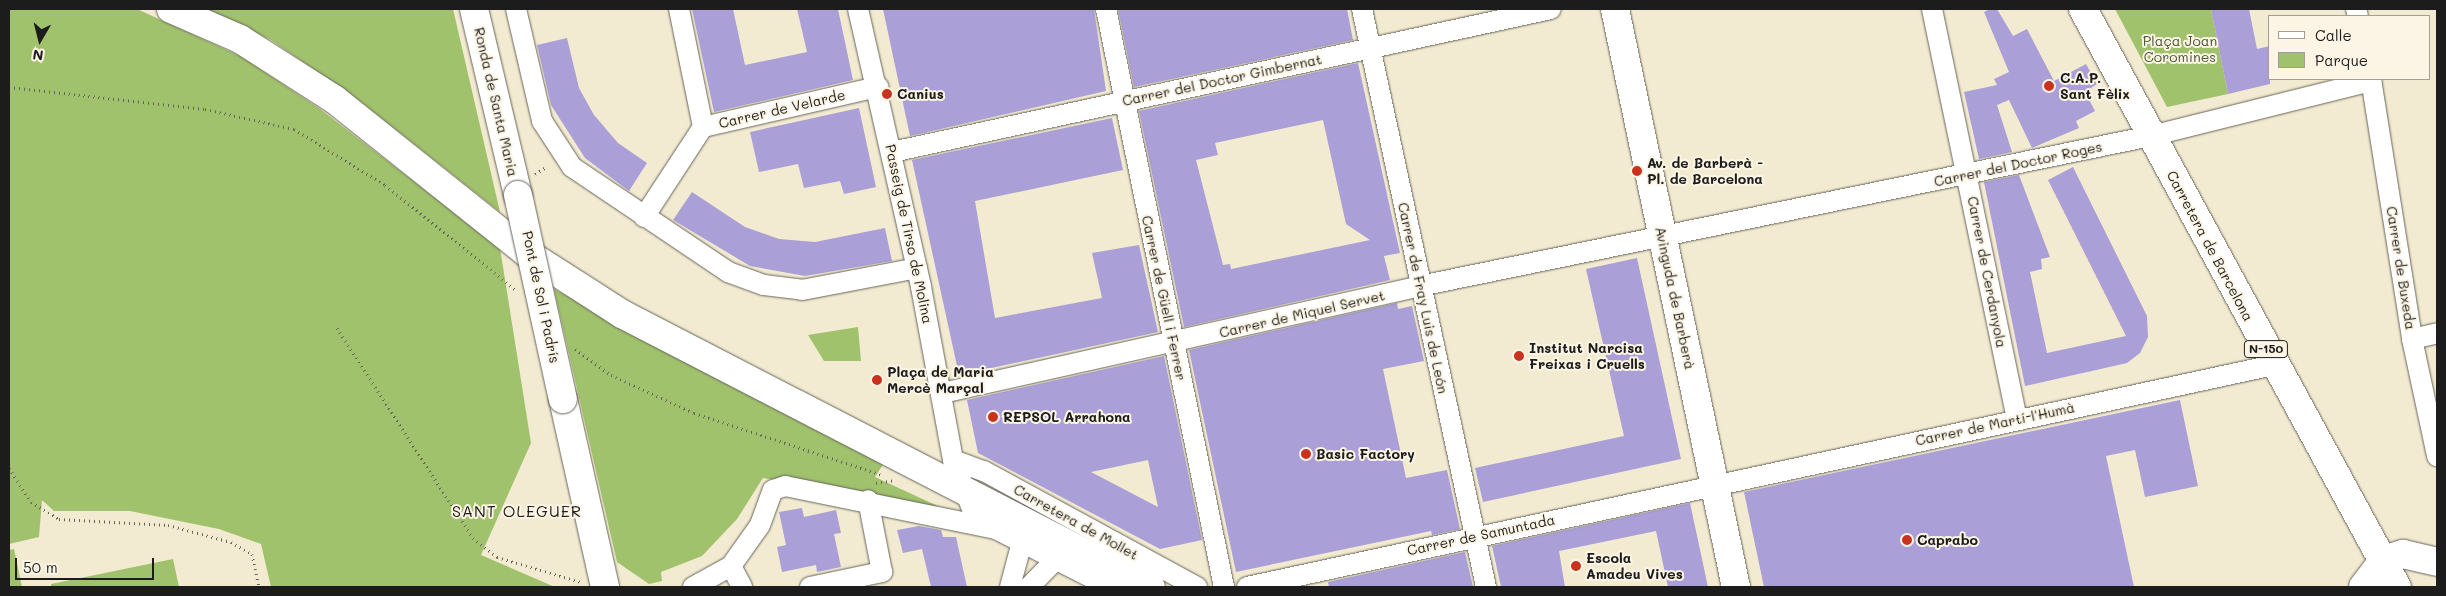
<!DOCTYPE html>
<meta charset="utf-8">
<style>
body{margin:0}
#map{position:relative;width:2446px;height:596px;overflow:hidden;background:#f3ebd1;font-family:Mali,sans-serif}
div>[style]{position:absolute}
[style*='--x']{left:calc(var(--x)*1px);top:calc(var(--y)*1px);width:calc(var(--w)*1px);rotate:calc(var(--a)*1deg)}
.green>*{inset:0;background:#a0c26c}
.building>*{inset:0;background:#ab9fd7}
.path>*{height:3px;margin-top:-1.5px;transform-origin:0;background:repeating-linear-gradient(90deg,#67645b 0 1px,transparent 0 5px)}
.roads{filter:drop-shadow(0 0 1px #67645b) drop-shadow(0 0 1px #67645b)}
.street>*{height:20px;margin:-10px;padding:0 10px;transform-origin:10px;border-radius:10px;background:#fff}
.secondary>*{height:28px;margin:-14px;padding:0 14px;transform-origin:14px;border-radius:14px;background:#fff}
.primary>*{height:28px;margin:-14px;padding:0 14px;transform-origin:14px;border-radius:14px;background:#fff}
.bridges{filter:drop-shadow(0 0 1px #67645b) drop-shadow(0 0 1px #67645b)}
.secondary-bridge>*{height:28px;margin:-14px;padding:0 14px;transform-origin:14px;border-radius:14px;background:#fff}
.dots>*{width:14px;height:14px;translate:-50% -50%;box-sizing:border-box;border:2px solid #fcf5e5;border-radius:50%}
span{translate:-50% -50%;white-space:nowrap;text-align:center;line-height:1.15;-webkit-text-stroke:4px #fcf5e5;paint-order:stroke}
.shield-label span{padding:1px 4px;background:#fcf5e5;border:1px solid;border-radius:4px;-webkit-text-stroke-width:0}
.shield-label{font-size:12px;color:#1c1c1c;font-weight:700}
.park-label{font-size:14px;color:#4a5638}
.poi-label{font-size:14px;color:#1c1c1c;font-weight:700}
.left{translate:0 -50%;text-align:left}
.street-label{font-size:14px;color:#1c1c1c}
.quarter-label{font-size:16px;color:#1c1c1c;letter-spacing:1px}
.frame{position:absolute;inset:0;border:10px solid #1c1c1c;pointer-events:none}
.legend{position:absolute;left:2268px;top:15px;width:162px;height:65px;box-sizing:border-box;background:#fcf5e5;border:1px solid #a29e95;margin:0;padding:6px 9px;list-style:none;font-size:15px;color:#1c1c1c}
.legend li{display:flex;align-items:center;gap:10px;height:25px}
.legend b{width:25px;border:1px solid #a29e95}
.north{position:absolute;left:15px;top:15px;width:50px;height:50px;-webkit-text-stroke:4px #fcf5e5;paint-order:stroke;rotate:188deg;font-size:14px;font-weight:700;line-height:20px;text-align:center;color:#1c1c1c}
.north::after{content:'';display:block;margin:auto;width:18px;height:22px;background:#1c1c1c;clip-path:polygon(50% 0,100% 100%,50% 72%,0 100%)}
.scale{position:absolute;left:15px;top:558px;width:139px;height:22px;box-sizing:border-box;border:2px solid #1c1c1c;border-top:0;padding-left:6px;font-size:15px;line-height:18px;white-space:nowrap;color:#1c1c1c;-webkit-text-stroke:4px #fcf5e5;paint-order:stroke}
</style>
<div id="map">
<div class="green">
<div style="clip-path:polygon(9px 9px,137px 9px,242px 57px,320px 109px,500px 248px,531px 443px,481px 555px,555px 587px,271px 587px,261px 544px,219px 529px,130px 511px,54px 511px,42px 500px,39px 537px,9px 544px)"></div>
<div style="clip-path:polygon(206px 9px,453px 9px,500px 212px,352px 95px,271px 40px)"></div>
<div style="clip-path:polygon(2115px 9px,2211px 9px,2228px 94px,2167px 107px)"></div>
<div style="clip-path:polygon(554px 289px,886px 460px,875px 477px,942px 508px,763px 478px,737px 519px,702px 556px,661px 572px,662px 581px,649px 584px,617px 562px)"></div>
<div style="clip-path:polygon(858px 327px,861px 361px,824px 361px,808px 335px)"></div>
<div style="clip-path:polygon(14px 549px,22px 587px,9px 587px,9px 550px)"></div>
<div style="clip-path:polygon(173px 559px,179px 587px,51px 587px,51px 584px)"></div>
</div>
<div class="building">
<div style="clip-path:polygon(692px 9px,733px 9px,745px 65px,807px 52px,797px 9px,838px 9px,853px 80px,714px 112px)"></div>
<div style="clip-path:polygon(883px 9px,1094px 9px,1106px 91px,910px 136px)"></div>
<div style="clip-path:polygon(1118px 9px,1347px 9px,1353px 40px,1134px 87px)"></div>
<div style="clip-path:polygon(1990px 9px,1997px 9px,2013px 36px,2027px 29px,2054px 81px,2086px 64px,2097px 84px,2085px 92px,2095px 111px,2076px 121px,2079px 128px,2032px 148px,2009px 100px,1997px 105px,2012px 152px,1979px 159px,1964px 92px,1997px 85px,1994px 79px,2009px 72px,1984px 12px)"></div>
<div style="clip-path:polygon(2211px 9px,2249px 9px,2257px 49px,2270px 46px,2270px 84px,2228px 94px)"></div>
<div style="clip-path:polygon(567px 38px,579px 88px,594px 115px,618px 143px,647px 163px,629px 191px,585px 158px,551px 105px,537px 45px)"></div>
<div style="clip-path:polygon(evenodd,1358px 63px,1400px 253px,1384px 256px,1390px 280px,1184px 327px,1139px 111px,1358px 63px,1323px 120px,1346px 224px,1370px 240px,1231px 269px,1230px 264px,1223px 265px,1196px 160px,1218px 155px,1215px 143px,1323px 120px)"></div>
<div style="clip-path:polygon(859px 108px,876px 187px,844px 194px,840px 181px,804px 188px,798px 164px,759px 172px,750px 132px)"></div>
<div style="clip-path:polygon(1112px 118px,1123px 170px,975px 201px,995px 318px,1102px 298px,1092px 253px,1139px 245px,1158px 332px,959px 375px,912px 160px)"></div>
<div style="clip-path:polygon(2073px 167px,2147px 316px,2148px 337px,2140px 353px,2127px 363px,2025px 386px,1984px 182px,2019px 175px,2050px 257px,2041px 259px,2042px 269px,2030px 272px,2047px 353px,2126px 336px,2048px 180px)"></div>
<div style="clip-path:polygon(692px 192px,745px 227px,779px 239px,815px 242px,885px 228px,892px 261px,805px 276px,750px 266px,673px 220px)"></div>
<div style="clip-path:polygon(1637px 258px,1681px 459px,1483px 502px,1475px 468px,1624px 436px,1586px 269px)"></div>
<div style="clip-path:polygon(1397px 303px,1398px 309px,1412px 306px,1424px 361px,1383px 369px,1406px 478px,1447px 470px,1460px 529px,1432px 535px,1431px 531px,1236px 572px,1189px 350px)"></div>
<div style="clip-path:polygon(evenodd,1164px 356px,1202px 540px,1160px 549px,978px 453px,967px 400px,1164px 356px,1148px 460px,1158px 507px,1091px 472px,1148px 460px)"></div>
<div style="clip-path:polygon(2180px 400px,2198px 486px,2145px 497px,2135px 450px,2106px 456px,2134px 587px,1764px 587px,1744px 492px)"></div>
<div style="clip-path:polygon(1690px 503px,1708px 587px,1668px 587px,1656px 531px,1559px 551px,1565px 587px,1501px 587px,1492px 546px)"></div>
<div style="clip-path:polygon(802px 508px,804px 517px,836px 510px,841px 533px,834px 534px,841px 567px,817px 572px,816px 565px,782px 572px,777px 547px,786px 545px,779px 512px)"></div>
<div style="clip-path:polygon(919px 526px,941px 530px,943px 537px,956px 537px,967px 587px,931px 587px,922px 549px,903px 553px,897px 530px)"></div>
<div style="clip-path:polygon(1465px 552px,1473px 587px,1329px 587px,1328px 582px)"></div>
</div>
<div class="path">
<div style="--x:9;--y:87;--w:197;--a:6.4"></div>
<div style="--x:205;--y:109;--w:91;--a:12.7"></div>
<div style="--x:294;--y:129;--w:107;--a:31.6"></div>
<div style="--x:385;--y:185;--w:168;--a:38.7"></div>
<div style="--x:535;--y:174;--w:13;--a:-32"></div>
<div style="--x:337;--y:328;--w:250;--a:57.1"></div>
<div style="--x:473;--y:538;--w:31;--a:38"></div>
<div style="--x:497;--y:557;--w:88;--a:16.6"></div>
<div style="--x:575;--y:349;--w:44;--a:35.8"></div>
<div style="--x:611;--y:375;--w:91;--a:24.6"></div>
<div style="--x:694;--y:413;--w:196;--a:18.2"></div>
<div style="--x:9;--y:468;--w:40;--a:57.1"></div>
<div style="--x:31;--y:502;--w:33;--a:31"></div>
<div style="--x:59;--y:519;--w:109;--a:3.2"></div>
<div style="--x:168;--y:525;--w:65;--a:15.1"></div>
<div style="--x:231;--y:542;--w:24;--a:30"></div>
<div style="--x:252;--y:554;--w:34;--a:78"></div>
<div style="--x:876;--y:483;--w:18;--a:-9"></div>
</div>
<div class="roads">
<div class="street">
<div style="--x:516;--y:9;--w:115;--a:76.9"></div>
<div style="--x:542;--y:121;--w:55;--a:56.9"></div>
<div style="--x:572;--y:167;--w:188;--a:33.9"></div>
<div style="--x:728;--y:272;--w:38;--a:20"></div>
<div style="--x:764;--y:285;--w:38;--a:7"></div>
<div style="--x:802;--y:290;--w:117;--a:-10.8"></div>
<div style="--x:679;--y:9;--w:120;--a:78.5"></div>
<div style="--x:858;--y:9;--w:285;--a:77.2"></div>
<div style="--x:921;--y:287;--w:176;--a:79.5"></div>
<div style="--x:953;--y:460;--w:69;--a:68.7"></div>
<div style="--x:1106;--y:9;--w:590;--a:78.46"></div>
<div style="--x:1362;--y:9;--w:591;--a:77.89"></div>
<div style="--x:1932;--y:9;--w:419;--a:78.3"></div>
<div style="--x:2356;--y:9;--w:7;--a:74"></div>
<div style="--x:2371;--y:79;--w:263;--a:81"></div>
<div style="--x:2412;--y:339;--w:120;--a:77.9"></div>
<div style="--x:892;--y:152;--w:674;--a:-12.24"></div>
<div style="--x:644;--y:217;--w:108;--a:-56.8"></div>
<div style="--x:703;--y:127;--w:180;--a:-12.9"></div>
<div style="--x:2412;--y:339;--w:26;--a:-13"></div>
<div style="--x:942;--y:393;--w:490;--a:-12.6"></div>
<div style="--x:1420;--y:286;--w:746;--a:-11.6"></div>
<div style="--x:2151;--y:136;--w:227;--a:-14"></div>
<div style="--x:953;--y:460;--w:33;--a:20"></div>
<div style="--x:984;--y:471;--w:243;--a:28.6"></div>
<div style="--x:731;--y:566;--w:24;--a:62"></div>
<div style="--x:693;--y:587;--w:43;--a:-28.9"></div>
<div style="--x:731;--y:566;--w:50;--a:-54.7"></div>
<div style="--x:760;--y:525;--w:37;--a:-70"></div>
<div style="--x:773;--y:490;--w:13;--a:-18"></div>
<div style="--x:785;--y:486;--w:215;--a:11.5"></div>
<div style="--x:996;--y:529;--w:128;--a:27"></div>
<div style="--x:810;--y:587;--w:74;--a:-11.8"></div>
<div style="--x:882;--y:572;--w:73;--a:-101"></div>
<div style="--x:1010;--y:587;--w:47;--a:-75.1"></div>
<div style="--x:1029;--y:587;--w:50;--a:-45.8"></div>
<div style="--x:1247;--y:587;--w:1051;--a:-12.2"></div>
</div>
<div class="secondary">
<div style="--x:171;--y:9;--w:75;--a:23.5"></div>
<div style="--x:240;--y:39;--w:112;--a:32.6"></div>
<div style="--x:334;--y:99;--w:247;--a:38.6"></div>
<div style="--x:527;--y:253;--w:113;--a:32.7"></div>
<div style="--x:622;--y:314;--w:595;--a:27.3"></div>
<div style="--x:474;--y:9;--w:191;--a:76.7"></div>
<div style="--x:1615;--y:9;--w:591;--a:78.18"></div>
<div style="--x:563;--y:399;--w:193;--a:77.4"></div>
<div style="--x:2363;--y:587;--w:34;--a:-53"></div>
<div style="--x:2383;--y:560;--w:21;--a:-17"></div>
<div style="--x:2403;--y:554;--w:35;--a:13"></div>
</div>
<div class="primary">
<div style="--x:2083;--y:9;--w:658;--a:61.49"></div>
</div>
</div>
<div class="bridges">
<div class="secondary-bridge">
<div style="--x:518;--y:195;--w:209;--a:77.6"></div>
</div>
</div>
<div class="dots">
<div style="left:2049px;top:86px;background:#c8321e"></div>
<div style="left:887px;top:94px;background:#c8321e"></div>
<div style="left:1637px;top:171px;background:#c8321e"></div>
<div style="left:1519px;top:356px;background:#c8321e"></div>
<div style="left:877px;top:380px;background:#c8321e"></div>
<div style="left:993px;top:417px;background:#c8321e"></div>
<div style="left:1306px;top:454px;background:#c8321e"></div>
<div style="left:1907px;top:540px;background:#c8321e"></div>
<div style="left:1576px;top:566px;background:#c8321e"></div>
</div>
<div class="shield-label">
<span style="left:2266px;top:349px">N-150</span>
</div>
<div class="park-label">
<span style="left:2180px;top:49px">Plaça Joan<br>Coromines</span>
</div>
<div class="poi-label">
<span class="left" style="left:2060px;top:86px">C.A.P.<br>Sant Fèlix</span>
<span class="left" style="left:897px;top:94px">Canius</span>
<span class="left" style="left:1647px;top:171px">Av. de Barberà -<br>Pl. de Barcelona</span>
<span class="left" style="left:1529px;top:356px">Institut Narcisa<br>Freixas i Cruells</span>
<span class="left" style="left:887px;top:380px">Plaça de Maria<br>Mercè Marçal</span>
<span class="left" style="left:1003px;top:417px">REPSOL Arrahona</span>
<span class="left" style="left:1316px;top:454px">Basic Factory</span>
<span class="left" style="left:1917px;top:540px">Caprabo</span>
<span class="left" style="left:1586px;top:566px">Escola<br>Amadeu Vives</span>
</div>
<div class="street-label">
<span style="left:1222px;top:80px;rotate:-12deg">Carrer del Doctor Gimbernat</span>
<span style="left:496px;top:102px;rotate:77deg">Ronda de Santa Maria</span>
<span style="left:782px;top:109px;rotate:-13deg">Carrer de Velarde</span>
<span style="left:2018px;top:164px;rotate:-12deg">Carrer del Doctor Roges</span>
<span style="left:909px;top:234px;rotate:78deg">Passeig de Tirso de Molina</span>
<span style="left:2210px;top:246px;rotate:62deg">Carretera de Barcelona</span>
<span style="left:2401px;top:268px;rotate:81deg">Carrer de Buxeda</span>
<span style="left:1987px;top:272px;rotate:79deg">Carrer de Cerdanyola</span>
<span style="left:541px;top:297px;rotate:78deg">Pont de Sol i Padrís</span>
<span style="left:1164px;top:298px;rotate:78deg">Carrer de Güell i Ferrer</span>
<span style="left:1423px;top:298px;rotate:78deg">Carrer de Fray Luis de León</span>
<span style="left:1675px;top:298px;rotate:78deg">Avinguda de Barberà</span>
<span style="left:1302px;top:314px;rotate:-13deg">Carrer de Miquel Servet</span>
<span style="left:1995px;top:424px;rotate:-12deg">Carrer de Martí-l'Humà</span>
<span style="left:1076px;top:522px;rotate:29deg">Carretera de Mollet</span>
<span style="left:1481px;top:535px;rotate:-12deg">Carrer de Samuntada</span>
</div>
<div class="quarter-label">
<span style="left:517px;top:511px">SANT OLEGUER</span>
</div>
<div class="frame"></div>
<ul class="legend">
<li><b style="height:6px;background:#fff"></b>Calle</li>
<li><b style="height:14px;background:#a0c26c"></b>Parque</li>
</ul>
<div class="north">N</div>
<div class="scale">50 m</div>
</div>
